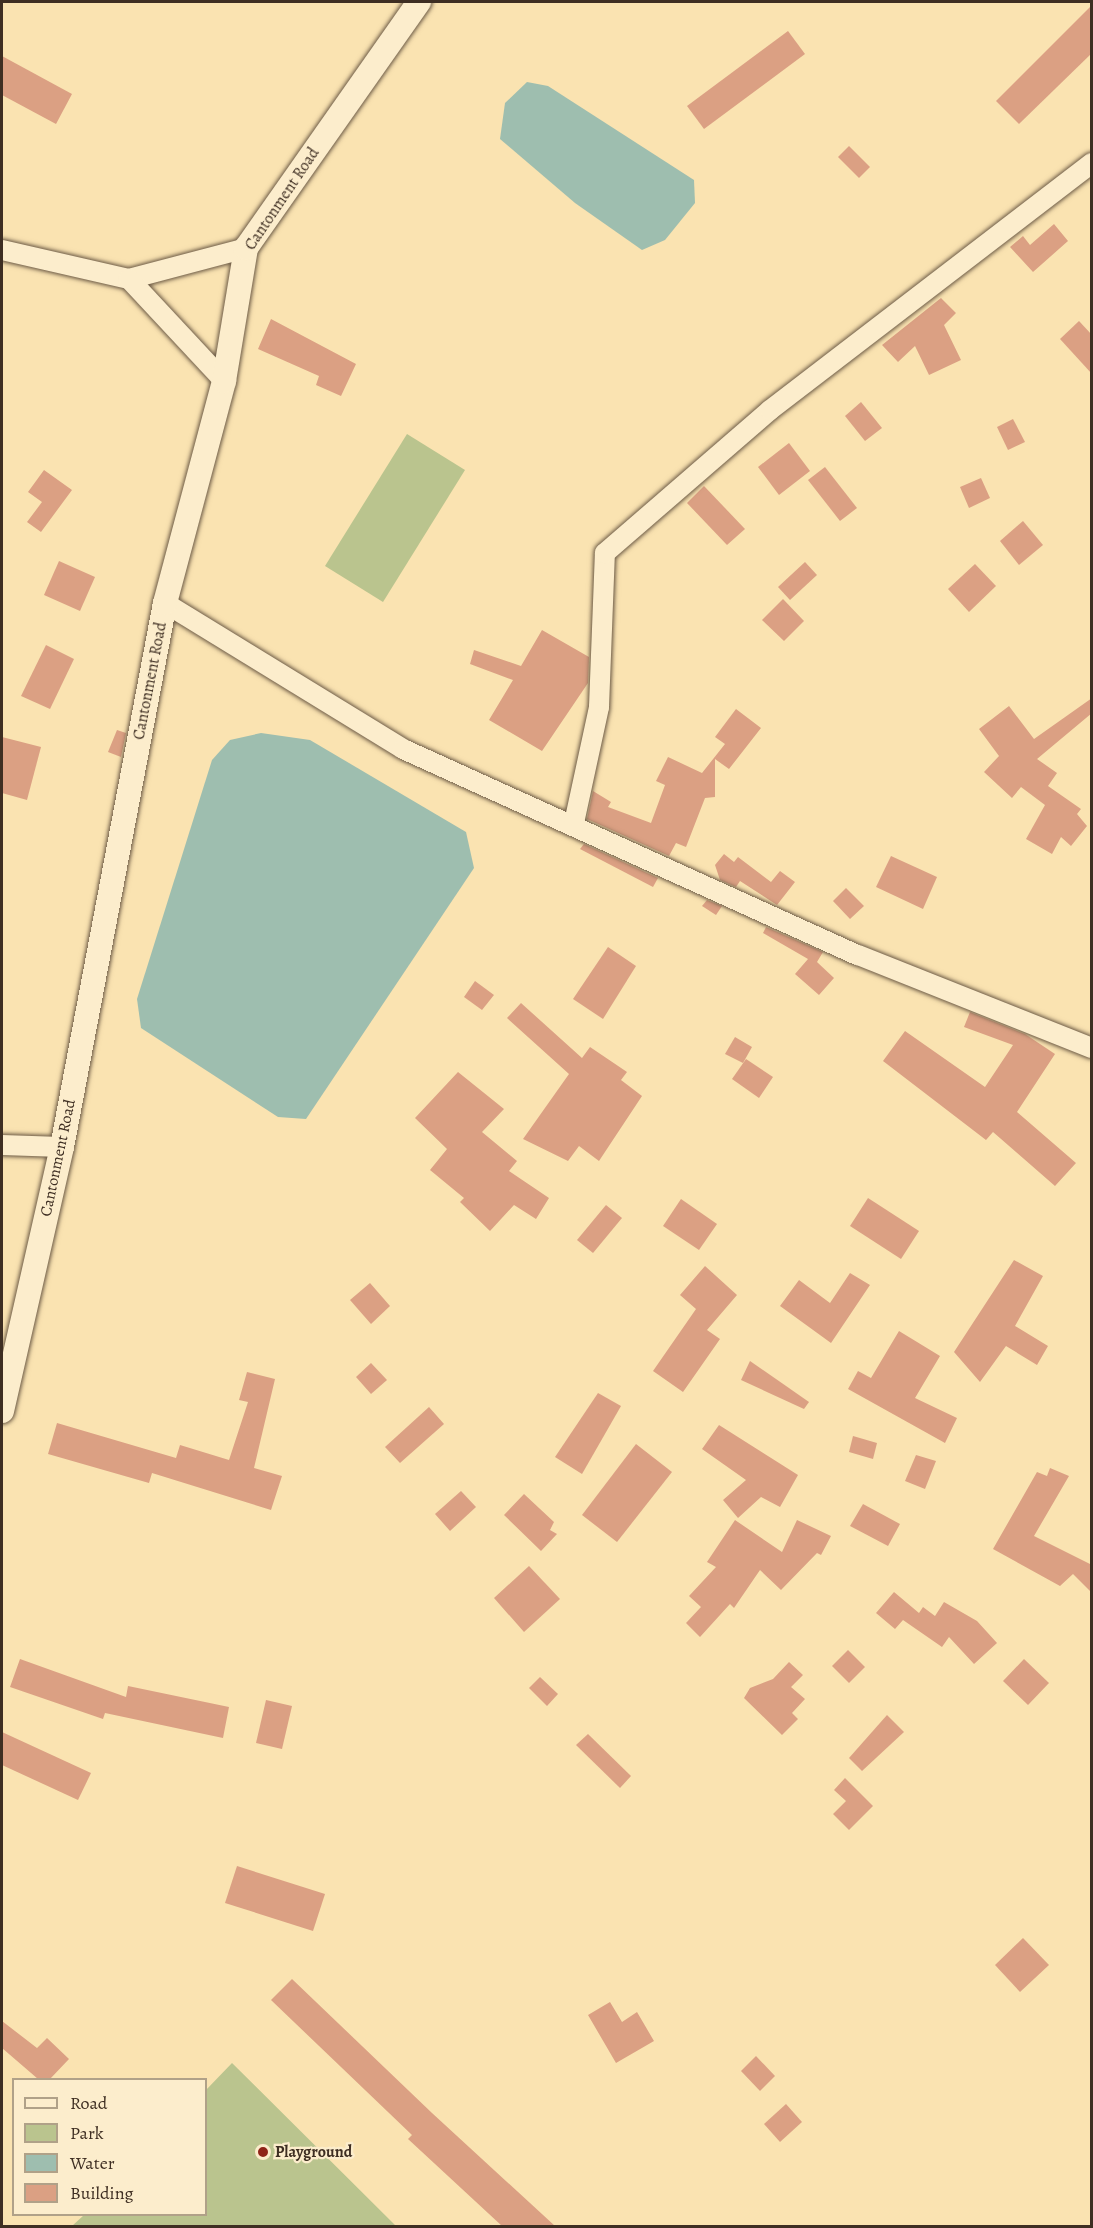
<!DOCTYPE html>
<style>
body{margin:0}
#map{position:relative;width:1093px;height:2228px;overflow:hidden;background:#fae3b1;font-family:Alegreya,serif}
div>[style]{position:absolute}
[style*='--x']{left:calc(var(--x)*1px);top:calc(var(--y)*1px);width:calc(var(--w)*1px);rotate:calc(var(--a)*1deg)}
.green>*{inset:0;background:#bac48e}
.water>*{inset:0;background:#9ebeaf}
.building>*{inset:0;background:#dba083}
.roads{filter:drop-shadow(0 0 2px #6d5b46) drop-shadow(0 0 2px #6d5b46)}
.minor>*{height:20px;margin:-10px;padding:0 10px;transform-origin:10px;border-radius:10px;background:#fcedcc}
.tertiary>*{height:24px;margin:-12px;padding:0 12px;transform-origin:12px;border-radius:12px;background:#fcedcc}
.dots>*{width:16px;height:16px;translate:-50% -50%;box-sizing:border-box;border:3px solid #fcedcc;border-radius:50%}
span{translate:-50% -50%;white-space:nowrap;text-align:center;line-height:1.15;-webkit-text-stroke:4.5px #fcedcc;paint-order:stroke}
.street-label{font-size:16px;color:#3e2e22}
.poi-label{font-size:16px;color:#3e2e22;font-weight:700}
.left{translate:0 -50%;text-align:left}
.frame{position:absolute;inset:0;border:3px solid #3e2e22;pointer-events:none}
.legend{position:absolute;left:12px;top:2078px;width:195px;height:138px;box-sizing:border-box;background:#fcedcc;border:2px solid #b0a188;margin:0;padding:8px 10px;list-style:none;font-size:18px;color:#3e2e22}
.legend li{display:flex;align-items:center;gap:12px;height:30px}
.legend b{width:30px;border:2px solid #b0a188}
</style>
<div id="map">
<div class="green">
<div style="clip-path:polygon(407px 434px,465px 470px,383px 602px,325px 566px)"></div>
<div style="clip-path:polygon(232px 2063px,396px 2226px,72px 2226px,84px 2215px,206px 2214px,206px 2090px)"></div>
</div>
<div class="water">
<div style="clip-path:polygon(527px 82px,548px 86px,694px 180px,695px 203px,665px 240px,642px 250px,575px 203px,500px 139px,505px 103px)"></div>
<div style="clip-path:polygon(261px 733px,310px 740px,466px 832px,474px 868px,306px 1119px,278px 1117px,141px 1028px,137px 999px,212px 760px,230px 740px)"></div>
</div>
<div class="building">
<div style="clip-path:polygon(1092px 5px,1092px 53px,1019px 124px,996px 101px)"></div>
<div style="clip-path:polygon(788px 31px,805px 54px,704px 129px,687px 106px)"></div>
<div style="clip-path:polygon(2px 56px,72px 94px,56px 124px,2px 95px)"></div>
<div style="clip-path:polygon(849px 146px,870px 167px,859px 178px,838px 157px)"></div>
<div style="clip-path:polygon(1054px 224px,1068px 241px,1033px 272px,1010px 247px,1023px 236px,1030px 245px)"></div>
<div style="clip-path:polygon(941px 298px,956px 313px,944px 325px,961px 360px,929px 375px,915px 346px,898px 362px,882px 345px)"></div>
<div style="clip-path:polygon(271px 319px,356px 364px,341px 396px,316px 385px,319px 376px,258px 349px)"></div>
<div style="clip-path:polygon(1079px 321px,1092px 335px,1092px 374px,1060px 339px)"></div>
<div style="clip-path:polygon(861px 402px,882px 428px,865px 441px,845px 416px)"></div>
<div style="clip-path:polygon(1013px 419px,1025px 442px,1008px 450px,997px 427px)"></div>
<div style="clip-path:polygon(789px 443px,810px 471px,779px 495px,758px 467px)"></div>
<div style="clip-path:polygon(825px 467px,857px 508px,840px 521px,808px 480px)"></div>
<div style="clip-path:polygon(44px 470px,72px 490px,41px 532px,27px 522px,42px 502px,28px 492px)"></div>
<div style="clip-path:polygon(981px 478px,990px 498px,969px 508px,960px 487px)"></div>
<div style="clip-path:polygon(704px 486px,745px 529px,727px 545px,687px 503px)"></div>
<div style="clip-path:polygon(1023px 521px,1043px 545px,1019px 565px,1000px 541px)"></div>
<div style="clip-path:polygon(59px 561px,95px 577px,80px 611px,44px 595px)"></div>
<div style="clip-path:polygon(805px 562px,817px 575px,790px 600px,778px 587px)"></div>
<div style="clip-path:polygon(975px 564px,996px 586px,969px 612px,948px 589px)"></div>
<div style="clip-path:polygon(783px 599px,804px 621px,784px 641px,762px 620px)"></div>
<div style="clip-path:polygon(542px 630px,589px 657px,588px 683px,542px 751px,489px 720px,513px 680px,470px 664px,474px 650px,521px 666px)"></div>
<div style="clip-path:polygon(46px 645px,74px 659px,50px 709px,21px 696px)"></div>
<div style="clip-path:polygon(1092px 698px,1092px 713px,1037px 759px,1057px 773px,1048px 786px,1081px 809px,1077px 814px,1087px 826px,1071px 846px,1061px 837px,1052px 854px,1026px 839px,1045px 805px,1021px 787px,1012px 798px,984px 772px,999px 756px,979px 729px,1009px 706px,1034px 739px)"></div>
<div style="clip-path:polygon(736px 709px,761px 728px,729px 769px,715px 759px,715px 797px,705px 798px,686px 847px,676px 843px,669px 856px,587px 819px,593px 791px,611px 802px,608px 807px,651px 823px,665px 785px,656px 781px,668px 757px,702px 773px,725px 744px,715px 737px)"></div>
<div style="clip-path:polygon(117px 730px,126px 733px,121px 757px,108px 752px)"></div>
<div style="clip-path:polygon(2px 737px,41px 747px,27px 800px,2px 793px)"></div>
<div style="clip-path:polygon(584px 844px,658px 878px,653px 887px,580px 849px)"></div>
<div style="clip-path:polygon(724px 854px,734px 862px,738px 857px,771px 882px,780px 871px,795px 882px,777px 905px,740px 881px,736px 887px,720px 880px,715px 865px)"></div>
<div style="clip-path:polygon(891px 856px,937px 877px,923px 909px,876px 887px)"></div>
<div style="clip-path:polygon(846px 888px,864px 906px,850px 919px,833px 901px)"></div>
<div style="clip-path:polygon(707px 900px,722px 906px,716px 915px,702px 906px)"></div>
<div style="clip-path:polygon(766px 927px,823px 952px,817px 962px,834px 978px,819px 995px,795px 974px,808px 959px,763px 933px)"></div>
<div style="clip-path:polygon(608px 947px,636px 966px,603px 1019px,573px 999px)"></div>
<div style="clip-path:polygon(475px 981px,494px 995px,482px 1010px,464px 997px)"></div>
<div style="clip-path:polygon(521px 1003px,582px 1058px,590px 1047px,627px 1072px,621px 1080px,642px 1096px,599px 1161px,579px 1146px,568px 1161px,523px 1139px,569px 1074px,507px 1018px)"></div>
<div style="clip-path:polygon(970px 1012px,1025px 1034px,1055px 1054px,1017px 1112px,1076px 1163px,1055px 1186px,993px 1132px,986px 1140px,883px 1061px,905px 1031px,985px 1087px,1013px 1045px,964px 1027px)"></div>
<div style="clip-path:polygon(735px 1037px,752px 1047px,743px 1063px,725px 1054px)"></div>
<div style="clip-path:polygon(746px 1059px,773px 1077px,759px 1098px,732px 1079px)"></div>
<div style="clip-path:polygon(458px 1072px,504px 1109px,482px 1132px,517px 1161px,509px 1171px,549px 1198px,536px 1219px,514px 1205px,490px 1231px,460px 1202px,464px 1198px,430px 1170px,447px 1149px,415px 1118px)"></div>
<div style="clip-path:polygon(868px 1198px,919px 1231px,901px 1259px,850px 1226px)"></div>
<div style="clip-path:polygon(681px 1199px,717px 1224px,699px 1250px,663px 1226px)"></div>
<div style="clip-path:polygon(606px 1205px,622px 1218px,593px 1253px,577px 1240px)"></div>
<div style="clip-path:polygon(1014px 1260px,1043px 1276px,1015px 1326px,1048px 1346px,1037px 1365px,1006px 1346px,980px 1382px,954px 1352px)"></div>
<div style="clip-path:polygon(705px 1266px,737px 1295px,707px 1330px,720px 1339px,683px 1392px,653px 1371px,696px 1309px,680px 1295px)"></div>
<div style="clip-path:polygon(850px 1273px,870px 1285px,831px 1343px,780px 1306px,799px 1280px,830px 1303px)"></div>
<div style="clip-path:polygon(370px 1283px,390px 1306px,371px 1324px,350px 1300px)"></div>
<div style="clip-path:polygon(899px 1331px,940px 1356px,915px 1398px,957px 1418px,945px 1443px,848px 1389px,858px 1371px,871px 1378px)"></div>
<div style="clip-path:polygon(750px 1361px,809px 1402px,804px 1409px,741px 1380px)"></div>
<div style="clip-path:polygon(371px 1363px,387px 1380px,371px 1394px,356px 1377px)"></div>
<div style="clip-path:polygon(247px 1372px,275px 1379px,254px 1468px,282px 1476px,271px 1510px,152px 1473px,149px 1483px,48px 1454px,57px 1423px,176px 1458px,180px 1445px,229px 1460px,248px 1402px,239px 1400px)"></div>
<div style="clip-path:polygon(598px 1393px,621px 1406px,582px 1474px,555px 1457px)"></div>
<div style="clip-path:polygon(429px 1407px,444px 1424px,400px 1463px,385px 1447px)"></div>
<div style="clip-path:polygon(719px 1425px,798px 1475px,780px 1507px,761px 1497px,738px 1518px,723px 1500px,746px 1480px,702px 1449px)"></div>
<div style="clip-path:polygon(853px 1436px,877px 1443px,873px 1459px,849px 1452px)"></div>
<div style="clip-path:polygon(636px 1444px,672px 1472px,617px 1542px,582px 1515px)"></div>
<div style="clip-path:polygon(916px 1455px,936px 1461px,925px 1489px,905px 1481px)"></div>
<div style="clip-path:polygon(1050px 1468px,1069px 1476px,1034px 1536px,1092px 1565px,1092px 1593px,1073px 1574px,1060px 1586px,993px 1549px,1037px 1472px,1047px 1476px)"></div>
<div style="clip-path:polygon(461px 1491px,476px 1507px,450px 1531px,435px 1514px)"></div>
<div style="clip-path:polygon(524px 1494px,554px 1522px,550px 1530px,557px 1534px,541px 1551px,504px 1515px)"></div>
<div style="clip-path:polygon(863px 1504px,900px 1524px,888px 1546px,850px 1526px)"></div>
<div style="clip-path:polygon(735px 1520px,782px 1552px,797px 1520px,831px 1536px,821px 1555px,817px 1553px,781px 1590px,760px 1570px,734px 1608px,730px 1604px,700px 1637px,686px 1623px,701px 1607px,689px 1596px,716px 1567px,707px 1562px)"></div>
<div style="clip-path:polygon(529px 1566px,560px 1599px,524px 1632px,494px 1598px)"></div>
<div style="clip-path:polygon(894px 1592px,919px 1613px,923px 1607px,935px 1616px,944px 1602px,977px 1621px,997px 1643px,974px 1664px,949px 1637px,942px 1647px,903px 1620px,895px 1629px,876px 1613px)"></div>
<div style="clip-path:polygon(848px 1650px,865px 1667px,849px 1683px,832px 1666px)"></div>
<div style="clip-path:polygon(20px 1659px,126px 1697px,128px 1686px,229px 1707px,223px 1738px,105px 1713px,103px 1719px,10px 1687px)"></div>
<div style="clip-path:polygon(1024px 1659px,1049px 1683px,1028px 1705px,1003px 1681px)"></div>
<div style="clip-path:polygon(789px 1662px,803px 1675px,791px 1687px,805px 1699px,792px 1713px,798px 1719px,782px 1735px,744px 1698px,750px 1688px,773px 1679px)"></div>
<div style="clip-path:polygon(540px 1677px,558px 1694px,547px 1706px,529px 1688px)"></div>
<div style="clip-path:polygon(266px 1700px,292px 1706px,282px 1749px,256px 1743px)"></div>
<div style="clip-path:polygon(887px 1715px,904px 1732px,862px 1771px,849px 1758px)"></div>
<div style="clip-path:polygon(2px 1732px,91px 1773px,78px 1800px,2px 1765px)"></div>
<div style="clip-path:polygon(588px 1734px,631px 1776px,620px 1788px,576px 1745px)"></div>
<div style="clip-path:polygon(845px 1778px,873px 1806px,849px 1830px,833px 1814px,846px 1801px,834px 1790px)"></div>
<div style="clip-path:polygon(237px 1866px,325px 1894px,313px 1931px,225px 1903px)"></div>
<div style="clip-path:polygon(1023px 1938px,1049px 1965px,1020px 1992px,995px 1965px)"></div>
<div style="clip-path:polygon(292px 1979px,432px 2113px,555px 2226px,502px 2226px,408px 2139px,412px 2135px,271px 2000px)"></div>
<div style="clip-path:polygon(610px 2002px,622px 2022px,637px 2012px,654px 2041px,616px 2063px,588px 2015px)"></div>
<div style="clip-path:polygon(2px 2021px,37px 2048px,47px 2038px,69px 2059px,50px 2079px,38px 2079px,2px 2048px)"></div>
<div style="clip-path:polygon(756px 2056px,775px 2076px,760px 2091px,741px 2071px)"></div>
<div style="clip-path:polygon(786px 2104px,802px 2122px,780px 2142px,764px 2124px)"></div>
</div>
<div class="roads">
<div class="minor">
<div style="--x:2;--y:250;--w:130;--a:12.9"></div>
<div style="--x:129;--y:279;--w:121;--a:-14.8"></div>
<div style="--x:129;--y:279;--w:139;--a:47"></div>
<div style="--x:165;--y:603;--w:279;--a:31.5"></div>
<div style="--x:403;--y:749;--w:499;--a:24.4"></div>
<div style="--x:858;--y:955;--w:252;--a:21.7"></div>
<div style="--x:574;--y:823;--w:119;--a:-77.8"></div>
<div style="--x:599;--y:707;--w:154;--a:-87.8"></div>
<div style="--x:605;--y:553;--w:218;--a:-40.9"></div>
<div style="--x:770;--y:410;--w:406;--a:-37.5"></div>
<div style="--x:2;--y:1145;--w:60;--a:1.9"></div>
</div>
<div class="tertiary">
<div style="--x:2;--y:1411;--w:271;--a:-77.2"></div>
<div style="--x:62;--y:1147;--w:554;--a:-79.28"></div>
<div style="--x:165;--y:603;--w:230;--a:-75.1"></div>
<div style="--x:224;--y:381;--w:135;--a:-80.6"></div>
<div style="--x:246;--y:248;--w:301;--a:-54.9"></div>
</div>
</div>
<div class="dots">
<div style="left:263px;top:2152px;background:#8f2418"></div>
</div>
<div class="street-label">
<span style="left:282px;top:199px;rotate:-56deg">Cantonment Road</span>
<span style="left:150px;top:681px;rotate:-79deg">Cantonment Road</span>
<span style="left:58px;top:1158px;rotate:-78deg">Cantonment Road</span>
</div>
<div class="poi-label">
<span class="left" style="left:275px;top:2152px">Playground</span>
</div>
<div class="frame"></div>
<ul class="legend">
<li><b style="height:8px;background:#fcedcc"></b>Road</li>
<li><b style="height:16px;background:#bac48e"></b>Park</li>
<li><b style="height:16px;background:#9ebeaf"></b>Water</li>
<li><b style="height:16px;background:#dba083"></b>Building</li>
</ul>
</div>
